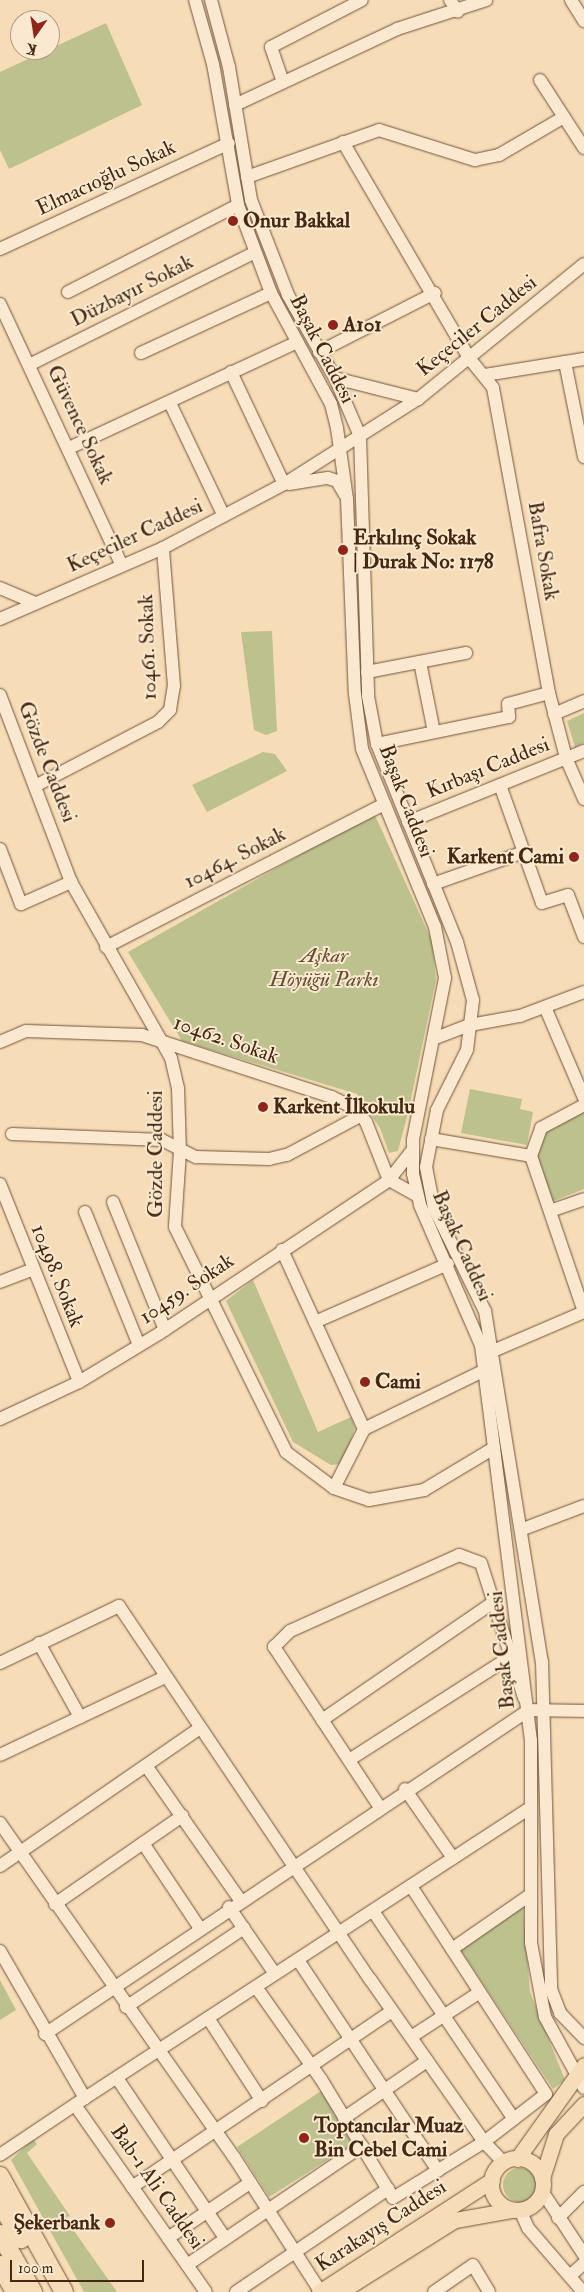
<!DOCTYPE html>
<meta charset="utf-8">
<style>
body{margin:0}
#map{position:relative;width:584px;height:2292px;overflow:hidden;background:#f7ddb7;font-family:"IM FELL Double Pica",serif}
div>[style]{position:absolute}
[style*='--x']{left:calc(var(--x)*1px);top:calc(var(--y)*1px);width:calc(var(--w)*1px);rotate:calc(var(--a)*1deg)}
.green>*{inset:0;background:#bcc18e}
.round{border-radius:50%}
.roads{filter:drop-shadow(0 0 1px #72543b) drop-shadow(0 0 1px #72543b)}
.minor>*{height:12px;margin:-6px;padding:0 6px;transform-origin:6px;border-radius:6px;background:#fae9d0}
.major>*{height:15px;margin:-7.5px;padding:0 7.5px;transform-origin:7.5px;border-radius:7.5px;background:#f7ddb7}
.major>.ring{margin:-7.5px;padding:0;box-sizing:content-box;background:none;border:15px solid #f7ddb7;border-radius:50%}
.highway>*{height:18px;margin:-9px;padding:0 9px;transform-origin:9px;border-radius:9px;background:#f7ddb7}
.dots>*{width:14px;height:14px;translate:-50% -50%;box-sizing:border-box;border:2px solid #fae9d0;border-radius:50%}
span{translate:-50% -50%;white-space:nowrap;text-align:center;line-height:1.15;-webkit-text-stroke:4px #fae9d0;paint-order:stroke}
.street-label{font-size:21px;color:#452712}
.poi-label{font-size:21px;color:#452712;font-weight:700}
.left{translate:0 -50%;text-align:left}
.right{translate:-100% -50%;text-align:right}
.park-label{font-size:21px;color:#634e31;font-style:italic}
.north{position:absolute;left:10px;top:10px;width:50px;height:50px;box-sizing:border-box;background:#fae9d0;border:1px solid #b29b84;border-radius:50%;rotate:193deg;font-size:14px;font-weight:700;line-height:20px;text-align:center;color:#452712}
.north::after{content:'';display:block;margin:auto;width:18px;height:22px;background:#8f2418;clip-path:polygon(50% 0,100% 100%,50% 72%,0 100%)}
.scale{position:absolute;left:10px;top:2260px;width:134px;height:22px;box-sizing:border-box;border:2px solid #452712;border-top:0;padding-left:6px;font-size:15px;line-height:18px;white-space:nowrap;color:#452712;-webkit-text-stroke:4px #fae9d0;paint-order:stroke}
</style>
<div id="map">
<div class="green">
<div style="clip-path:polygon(106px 23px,142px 105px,9px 169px,0 150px,0 72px)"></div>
<div style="clip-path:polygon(272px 631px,277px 731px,266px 735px,254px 730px,241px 632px)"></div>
<div style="clip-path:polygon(584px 713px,584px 743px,575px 747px,567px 721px)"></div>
<div style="clip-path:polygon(263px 752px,275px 754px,287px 771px,207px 812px,192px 785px)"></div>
<div style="clip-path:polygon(374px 813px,432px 941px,436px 980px,408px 1113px,398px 1151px,389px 1153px,380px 1128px,357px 1094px,182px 1041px,128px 952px)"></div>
<div style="clip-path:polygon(470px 1089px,522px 1099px,520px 1109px,533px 1112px,527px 1145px,461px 1133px)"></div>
<div style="clip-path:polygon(584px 1110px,584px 1189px,551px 1202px,535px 1157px,543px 1131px)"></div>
<div style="clip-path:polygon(253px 1280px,318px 1432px,351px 1417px,355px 1428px,342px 1464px,331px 1465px,293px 1442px,226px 1301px)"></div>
<div style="clip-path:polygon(523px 1906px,530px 1992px,565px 2080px,553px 2089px,460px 1949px)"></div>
<div style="clip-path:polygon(0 1980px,16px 2010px,0 2020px)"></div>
<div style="clip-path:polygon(321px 2091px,353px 2144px,269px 2197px,237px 2147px)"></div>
<div style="clip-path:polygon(33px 2139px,37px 2144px,27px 2153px,70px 2216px,65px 2218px,117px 2292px,84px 2292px,11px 2160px)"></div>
<div class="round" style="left:503px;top:2168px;width:34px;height:34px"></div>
</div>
<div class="roads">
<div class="minor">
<div style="--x:195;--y:0;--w:66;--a:74.3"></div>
<div style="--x:213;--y:64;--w:143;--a:79.9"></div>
<div style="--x:238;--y:205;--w:94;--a:69.4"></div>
<div style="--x:271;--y:293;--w:126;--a:61.6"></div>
<div style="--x:331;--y:404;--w:25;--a:76"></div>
<div style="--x:337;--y:428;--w:72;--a:82"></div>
<div style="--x:347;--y:499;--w:195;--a:87.7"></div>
<div style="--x:355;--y:694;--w:55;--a:82.7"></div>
<div style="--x:362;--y:749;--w:192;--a:67.7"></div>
<div style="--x:435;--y:927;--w:52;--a:78.9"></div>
<div style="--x:445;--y:978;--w:165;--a:101.2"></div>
<div style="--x:413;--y:1140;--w:34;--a:90"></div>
<div style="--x:413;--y:1174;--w:32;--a:77"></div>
<div style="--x:420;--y:1205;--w:153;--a:66.5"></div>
<div style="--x:481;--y:1345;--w:398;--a:82.8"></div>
<div style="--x:531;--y:1740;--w:203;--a:90"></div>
<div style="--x:531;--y:1943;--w:75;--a:79.3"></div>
<div style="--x:545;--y:2017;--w:81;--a:61.2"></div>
<div style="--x:211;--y:0;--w:69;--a:75"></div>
<div style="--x:229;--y:67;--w:135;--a:80.6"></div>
<div style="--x:251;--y:200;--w:102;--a:68.7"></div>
<div style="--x:288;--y:295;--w:95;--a:60.5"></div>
<div style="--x:335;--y:378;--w:63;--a:66.7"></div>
<div style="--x:360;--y:436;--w:260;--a:88.2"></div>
<div style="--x:368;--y:696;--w:49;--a:79.4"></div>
<div style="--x:377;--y:744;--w:214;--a:68"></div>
<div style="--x:457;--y:942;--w:60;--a:74.6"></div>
<div style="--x:473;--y:1000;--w:50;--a:96.8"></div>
<div style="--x:467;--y:1050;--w:67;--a:116.6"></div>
<div style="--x:437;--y:1110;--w:58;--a:100.9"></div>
<div style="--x:426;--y:1167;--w:42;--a:79"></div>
<div style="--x:434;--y:1208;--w:115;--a:63.7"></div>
<div style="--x:485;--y:1311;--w:355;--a:80.8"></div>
<div style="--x:542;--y:1661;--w:328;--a:88.4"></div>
<div style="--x:551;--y:1989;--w:26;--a:69"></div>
<div style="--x:560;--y:2013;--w:35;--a:46"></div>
<div style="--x:450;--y:0;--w:14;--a:56"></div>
<div style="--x:571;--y:0;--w:25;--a:58"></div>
<div style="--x:540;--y:80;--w:81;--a:57.1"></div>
<div style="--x:283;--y:82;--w:37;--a:-109"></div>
<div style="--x:271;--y:47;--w:102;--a:-27.3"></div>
<div style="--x:235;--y:105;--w:179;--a:-25.1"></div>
<div style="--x:397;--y:29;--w:94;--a:-18"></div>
<div style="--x:343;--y:142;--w:250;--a:59.7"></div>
<div style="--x:469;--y:358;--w:38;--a:51"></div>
<div style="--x:493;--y:388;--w:310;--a:79.6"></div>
<div style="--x:549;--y:693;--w:67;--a:75.3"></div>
<div style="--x:566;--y:758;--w:45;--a:66.3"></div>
<div style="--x:247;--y:177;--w:140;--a:-19.6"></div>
<div style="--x:379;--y:130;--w:101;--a:17.4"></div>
<div style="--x:475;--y:160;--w:25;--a:-12"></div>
<div style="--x:499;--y:155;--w:75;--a:-30.3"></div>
<div style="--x:0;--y:249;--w:252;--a:-24.8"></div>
<div style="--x:68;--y:292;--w:191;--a:-27.1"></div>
<div style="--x:0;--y:304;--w:287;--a:65"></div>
<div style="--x:319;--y:352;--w:130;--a:-27"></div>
<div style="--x:141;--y:353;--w:143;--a:-24.8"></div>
<div style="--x:565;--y:362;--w:97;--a:78.7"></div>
<div style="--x:29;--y:365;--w:251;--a:-26.5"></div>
<div style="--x:231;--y:372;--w:124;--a:64.7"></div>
<div style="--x:485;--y:375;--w:100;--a:-9.2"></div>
<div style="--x:335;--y:378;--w:86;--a:14.2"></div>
<div style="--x:170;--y:403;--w:125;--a:64.5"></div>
<div style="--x:69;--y:448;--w:251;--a:-24.9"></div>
<div style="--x:289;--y:484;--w:39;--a:-9"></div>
<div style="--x:328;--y:478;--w:9;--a:18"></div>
<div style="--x:337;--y:481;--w:16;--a:60"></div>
<div style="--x:0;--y:588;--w:39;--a:23"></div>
<div style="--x:0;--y:619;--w:178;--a:-23.5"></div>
<div style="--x:163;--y:548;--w:137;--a:-27.9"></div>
<div style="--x:284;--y:484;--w:159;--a:-32.4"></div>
<div style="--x:418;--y:399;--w:214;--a:-39.1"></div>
<div style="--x:420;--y:662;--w:71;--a:78.7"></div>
<div style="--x:367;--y:672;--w:101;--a:-10.9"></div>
<div style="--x:0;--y:695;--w:200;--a:69.2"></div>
<div style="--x:71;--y:882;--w:202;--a:60.4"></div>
<div style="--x:171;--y:1058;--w:31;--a:77"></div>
<div style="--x:178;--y:1088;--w:63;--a:88.2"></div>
<div style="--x:180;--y:1151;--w:76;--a:93.8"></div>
<div style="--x:175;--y:1227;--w:251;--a:63.7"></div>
<div style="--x:286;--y:1452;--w:60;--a:36.9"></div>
<div style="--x:334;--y:1488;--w:37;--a:19"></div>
<div style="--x:369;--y:1500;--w:56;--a:-10.3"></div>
<div style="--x:424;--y:1490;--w:82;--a:-31"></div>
<div style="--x:554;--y:714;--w:33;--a:-23"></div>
<div style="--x:377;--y:744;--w:135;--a:-11.6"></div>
<div style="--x:509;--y:717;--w:13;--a:-94"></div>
<div style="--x:508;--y:704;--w:42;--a:-15"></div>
<div style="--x:500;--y:785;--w:125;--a:70.4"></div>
<div style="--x:542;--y:903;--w:27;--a:-17"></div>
<div style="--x:568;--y:895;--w:45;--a:69.1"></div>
<div style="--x:35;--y:786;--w:139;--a:-27.5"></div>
<div style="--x:158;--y:722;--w:17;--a:-45"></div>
<div style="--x:170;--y:710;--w:24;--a:-81"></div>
<div style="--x:174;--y:686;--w:138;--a:-94.6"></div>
<div style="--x:408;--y:822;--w:190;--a:-22"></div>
<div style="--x:0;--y:849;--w:59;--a:69.1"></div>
<div style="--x:21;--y:904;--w:55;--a:-23.7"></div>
<div style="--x:433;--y:884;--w:96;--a:-19.4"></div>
<div style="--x:106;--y:947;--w:310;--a:-27.2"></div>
<div style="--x:545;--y:1007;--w:99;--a:66.8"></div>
<div style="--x:433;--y:1039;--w:40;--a:-21"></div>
<div style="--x:470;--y:1025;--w:51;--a:-10.2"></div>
<div style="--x:520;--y:1016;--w:68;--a:-20.6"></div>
<div style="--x:0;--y:1042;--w:28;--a:-23"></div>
<div style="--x:26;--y:1031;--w:116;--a:2"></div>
<div style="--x:142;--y:1035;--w:200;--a:18.1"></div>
<div style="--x:332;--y:1097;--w:28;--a:27"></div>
<div style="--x:357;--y:1110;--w:15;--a:53"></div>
<div style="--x:366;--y:1122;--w:62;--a:68.4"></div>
<div style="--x:12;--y:1134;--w:150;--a:2.3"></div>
<div style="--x:162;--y:1140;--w:38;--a:27"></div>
<div style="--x:196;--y:1157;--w:73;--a:1.6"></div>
<div style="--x:269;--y:1159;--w:18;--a:-13"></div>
<div style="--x:287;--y:1155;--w:85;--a:-28.1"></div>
<div style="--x:431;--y:1139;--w:101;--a:9.6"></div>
<div style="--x:531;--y:1156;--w:165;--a:71.2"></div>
<div style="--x:531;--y:1156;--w:30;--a:-70"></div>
<div style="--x:541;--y:1128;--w:49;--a:-28.1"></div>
<div style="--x:389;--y:1180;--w:31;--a:29"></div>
<div style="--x:0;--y:1184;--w:213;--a:68.2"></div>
<div style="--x:113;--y:1202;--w:138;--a:67.9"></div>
<div style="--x:550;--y:1211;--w:36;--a:-19"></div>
<div style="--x:85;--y:1212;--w:144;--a:67.9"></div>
<div style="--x:282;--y:1250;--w:79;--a:65.4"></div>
<div style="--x:0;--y:1282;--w:33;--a:-21"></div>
<div style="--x:493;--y:1351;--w:99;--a:-23.2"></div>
<div style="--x:0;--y:1419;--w:87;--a:-25.1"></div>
<div style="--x:79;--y:1382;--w:95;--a:-31.2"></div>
<div style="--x:160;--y:1333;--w:275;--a:-33.7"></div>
<div style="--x:389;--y:1180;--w:36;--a:-52"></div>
<div style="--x:364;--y:1429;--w:118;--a:-114.6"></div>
<div style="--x:315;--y:1322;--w:145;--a:-23.6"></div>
<div style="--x:334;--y:1488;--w:66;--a:-63"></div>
<div style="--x:364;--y:1429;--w:135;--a:-26"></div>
<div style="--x:523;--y:1529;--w:65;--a:-20.7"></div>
<div style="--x:39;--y:1643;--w:85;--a:61"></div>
<div style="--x:0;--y:1663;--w:132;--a:-25.6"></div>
<div style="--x:119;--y:1606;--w:450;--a:56.1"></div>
<div style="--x:370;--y:1979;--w:199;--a:55"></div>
<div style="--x:484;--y:2142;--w:29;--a:46"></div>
<div style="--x:322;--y:1720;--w:209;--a:-34.5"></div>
<div style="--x:0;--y:1755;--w:183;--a:-25.3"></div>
<div style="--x:349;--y:1760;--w:191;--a:-32.6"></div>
<div style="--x:147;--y:1767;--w:162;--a:55"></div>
<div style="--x:405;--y:1789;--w:84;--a:55.2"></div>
<div style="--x:379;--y:1806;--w:191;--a:-123.4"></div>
<div style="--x:274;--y:1647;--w:23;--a:-45"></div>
<div style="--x:290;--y:1631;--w:185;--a:-24.2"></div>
<div style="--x:459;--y:1555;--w:23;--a:20"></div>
<div style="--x:481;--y:1563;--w:142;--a:72.3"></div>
<div style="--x:0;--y:1823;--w:408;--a:55"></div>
<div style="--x:234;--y:2157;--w:159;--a:57.3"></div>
<div style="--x:143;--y:1843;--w:101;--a:56.3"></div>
<div style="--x:0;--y:1866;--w:243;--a:-34.6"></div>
<div style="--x:55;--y:1904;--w:155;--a:-34.7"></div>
<div style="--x:229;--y:1907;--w:81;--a:55.5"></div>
<div style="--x:373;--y:1911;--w:251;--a:55.9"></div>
<div style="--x:452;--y:1949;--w:95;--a:-34.7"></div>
<div style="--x:0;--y:1951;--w:170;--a:60"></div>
<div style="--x:85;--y:2098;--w:102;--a:146.2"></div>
<div style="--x:298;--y:1960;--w:253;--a:56.4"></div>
<div style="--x:256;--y:1987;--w:113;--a:54.8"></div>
<div style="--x:321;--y:2079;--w:139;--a:58.8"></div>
<div style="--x:393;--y:2198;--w:107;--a:-31.6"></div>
<div style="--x:484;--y:2142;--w:78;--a:-37.7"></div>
<div style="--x:546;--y:2094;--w:248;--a:-123"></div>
<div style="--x:126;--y:2007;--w:142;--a:-33.8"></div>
<div style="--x:208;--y:2018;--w:99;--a:57"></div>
<div style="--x:45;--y:2034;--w:582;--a:-33.8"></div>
<div style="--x:529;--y:1710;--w:55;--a:1"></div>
<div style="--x:411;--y:2037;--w:82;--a:-33.1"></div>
<div style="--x:117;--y:2078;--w:193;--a:56"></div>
<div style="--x:85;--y:2098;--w:531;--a:-33.09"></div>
<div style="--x:75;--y:2105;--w:228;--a:55"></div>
<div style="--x:344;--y:2118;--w:101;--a:-34.5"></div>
<div style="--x:132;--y:2187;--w:314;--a:-34.1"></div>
<div style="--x:542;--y:2191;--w:77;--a:56.7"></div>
<div style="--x:520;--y:2210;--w:20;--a:66"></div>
<div style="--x:528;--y:2228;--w:84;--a:49.3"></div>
<div style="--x:558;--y:2218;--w:37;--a:-45"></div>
<div style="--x:168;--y:2238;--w:99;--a:-33.9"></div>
<div style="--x:187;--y:2265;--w:212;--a:-34.2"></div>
<div style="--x:570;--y:2276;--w:19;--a:-43"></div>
<div style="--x:236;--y:2292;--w:184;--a:-34.1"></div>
<div style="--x:434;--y:2292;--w:47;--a:-34.7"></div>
<div style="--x:473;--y:2265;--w:31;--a:59"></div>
</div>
<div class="major">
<div class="ring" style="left:491px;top:2158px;width:37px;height:37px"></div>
<div style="--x:517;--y:2159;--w:115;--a:-54.5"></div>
<div style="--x:542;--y:2178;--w:46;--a:-72.3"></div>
<div style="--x:556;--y:2134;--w:41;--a:-47"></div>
<div style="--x:319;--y:2292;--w:206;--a:-32.9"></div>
<div style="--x:340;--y:2292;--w:136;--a:-32.1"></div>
<div style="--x:455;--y:2220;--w:58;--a:-10"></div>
</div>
<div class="highway">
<div style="--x:0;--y:2176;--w:132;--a:61.1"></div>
<div style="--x:0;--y:2203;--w:42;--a:59.7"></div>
<div style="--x:0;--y:2234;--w:67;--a:60.4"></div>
<div style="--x:0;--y:2265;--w:31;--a:61"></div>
</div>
</div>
<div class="dots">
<div style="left:233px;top:221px;background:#8f2418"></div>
<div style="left:333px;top:325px;background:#8f2418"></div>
<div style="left:343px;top:550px;background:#8f2418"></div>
<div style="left:574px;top:857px;background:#8f2418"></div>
<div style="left:263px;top:1107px;background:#8f2418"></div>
<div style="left:365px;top:1382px;background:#8f2418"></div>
<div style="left:304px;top:2138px;background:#8f2418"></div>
<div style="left:110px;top:2223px;background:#8f2418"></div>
</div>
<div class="street-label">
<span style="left:106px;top:178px;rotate:-25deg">Elmacıoğlu Sokak</span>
<span style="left:132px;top:291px;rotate:-27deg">Düzbayır Sokak</span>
<span style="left:477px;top:326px;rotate:-39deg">Keçeciler Caddesi</span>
<span style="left:322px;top:349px;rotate:63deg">Başak Caddesi</span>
<span style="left:80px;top:425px;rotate:65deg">Güvence Sokak</span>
<span style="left:135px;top:536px;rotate:-25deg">Keçeciler Caddesi</span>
<span style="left:543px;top:551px;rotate:80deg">Bafra Sokak</span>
<span style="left:148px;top:647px;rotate:-92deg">10461. Sokak</span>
<span style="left:47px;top:762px;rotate:69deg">Gözde Caddesi</span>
<span style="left:488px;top:768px;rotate:-22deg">Kırbaşı Caddesi</span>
<span style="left:406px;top:801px;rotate:69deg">Başak Caddesi</span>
<span style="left:235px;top:858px;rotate:-27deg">10464. Sokak</span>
<span style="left:226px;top:1040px;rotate:19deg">10462. Sokak</span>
<span style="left:156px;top:1154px;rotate:-90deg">Gözde Caddesi</span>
<span style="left:462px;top:1246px;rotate:66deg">Başak Caddesi</span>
<span style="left:57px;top:1276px;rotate:68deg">10498. Sokak</span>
<span style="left:187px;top:1289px;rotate:-34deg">10459. Sokak</span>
<span style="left:502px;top:1650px;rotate:-96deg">Başak Caddesi</span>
<span style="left:157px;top:2187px;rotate:55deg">Bab-ı Ali Caddesi</span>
<span style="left:381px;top:2226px;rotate:-33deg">Karakayış Caddesi</span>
</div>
<div class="poi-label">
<span class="left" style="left:243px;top:221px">Onur Bakkal</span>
<span class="left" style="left:343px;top:325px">A101</span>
<span class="left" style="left:353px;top:550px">Erkılınç Sokak<br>| Durak No: 1178</span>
<span class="right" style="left:564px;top:857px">Karkent Cami</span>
<span class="left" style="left:273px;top:1107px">Karkent İlkokulu</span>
<span class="left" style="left:375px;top:1382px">Cami</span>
<span class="left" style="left:314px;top:2138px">Toptancılar Muaz<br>Bin Cebel Cami</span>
<span class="right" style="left:100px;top:2223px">Şekerbank</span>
</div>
<div class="park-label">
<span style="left:324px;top:968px">Aşkar<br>Höyüğü Parkı</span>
</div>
<div class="north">K</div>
<div class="scale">100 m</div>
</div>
